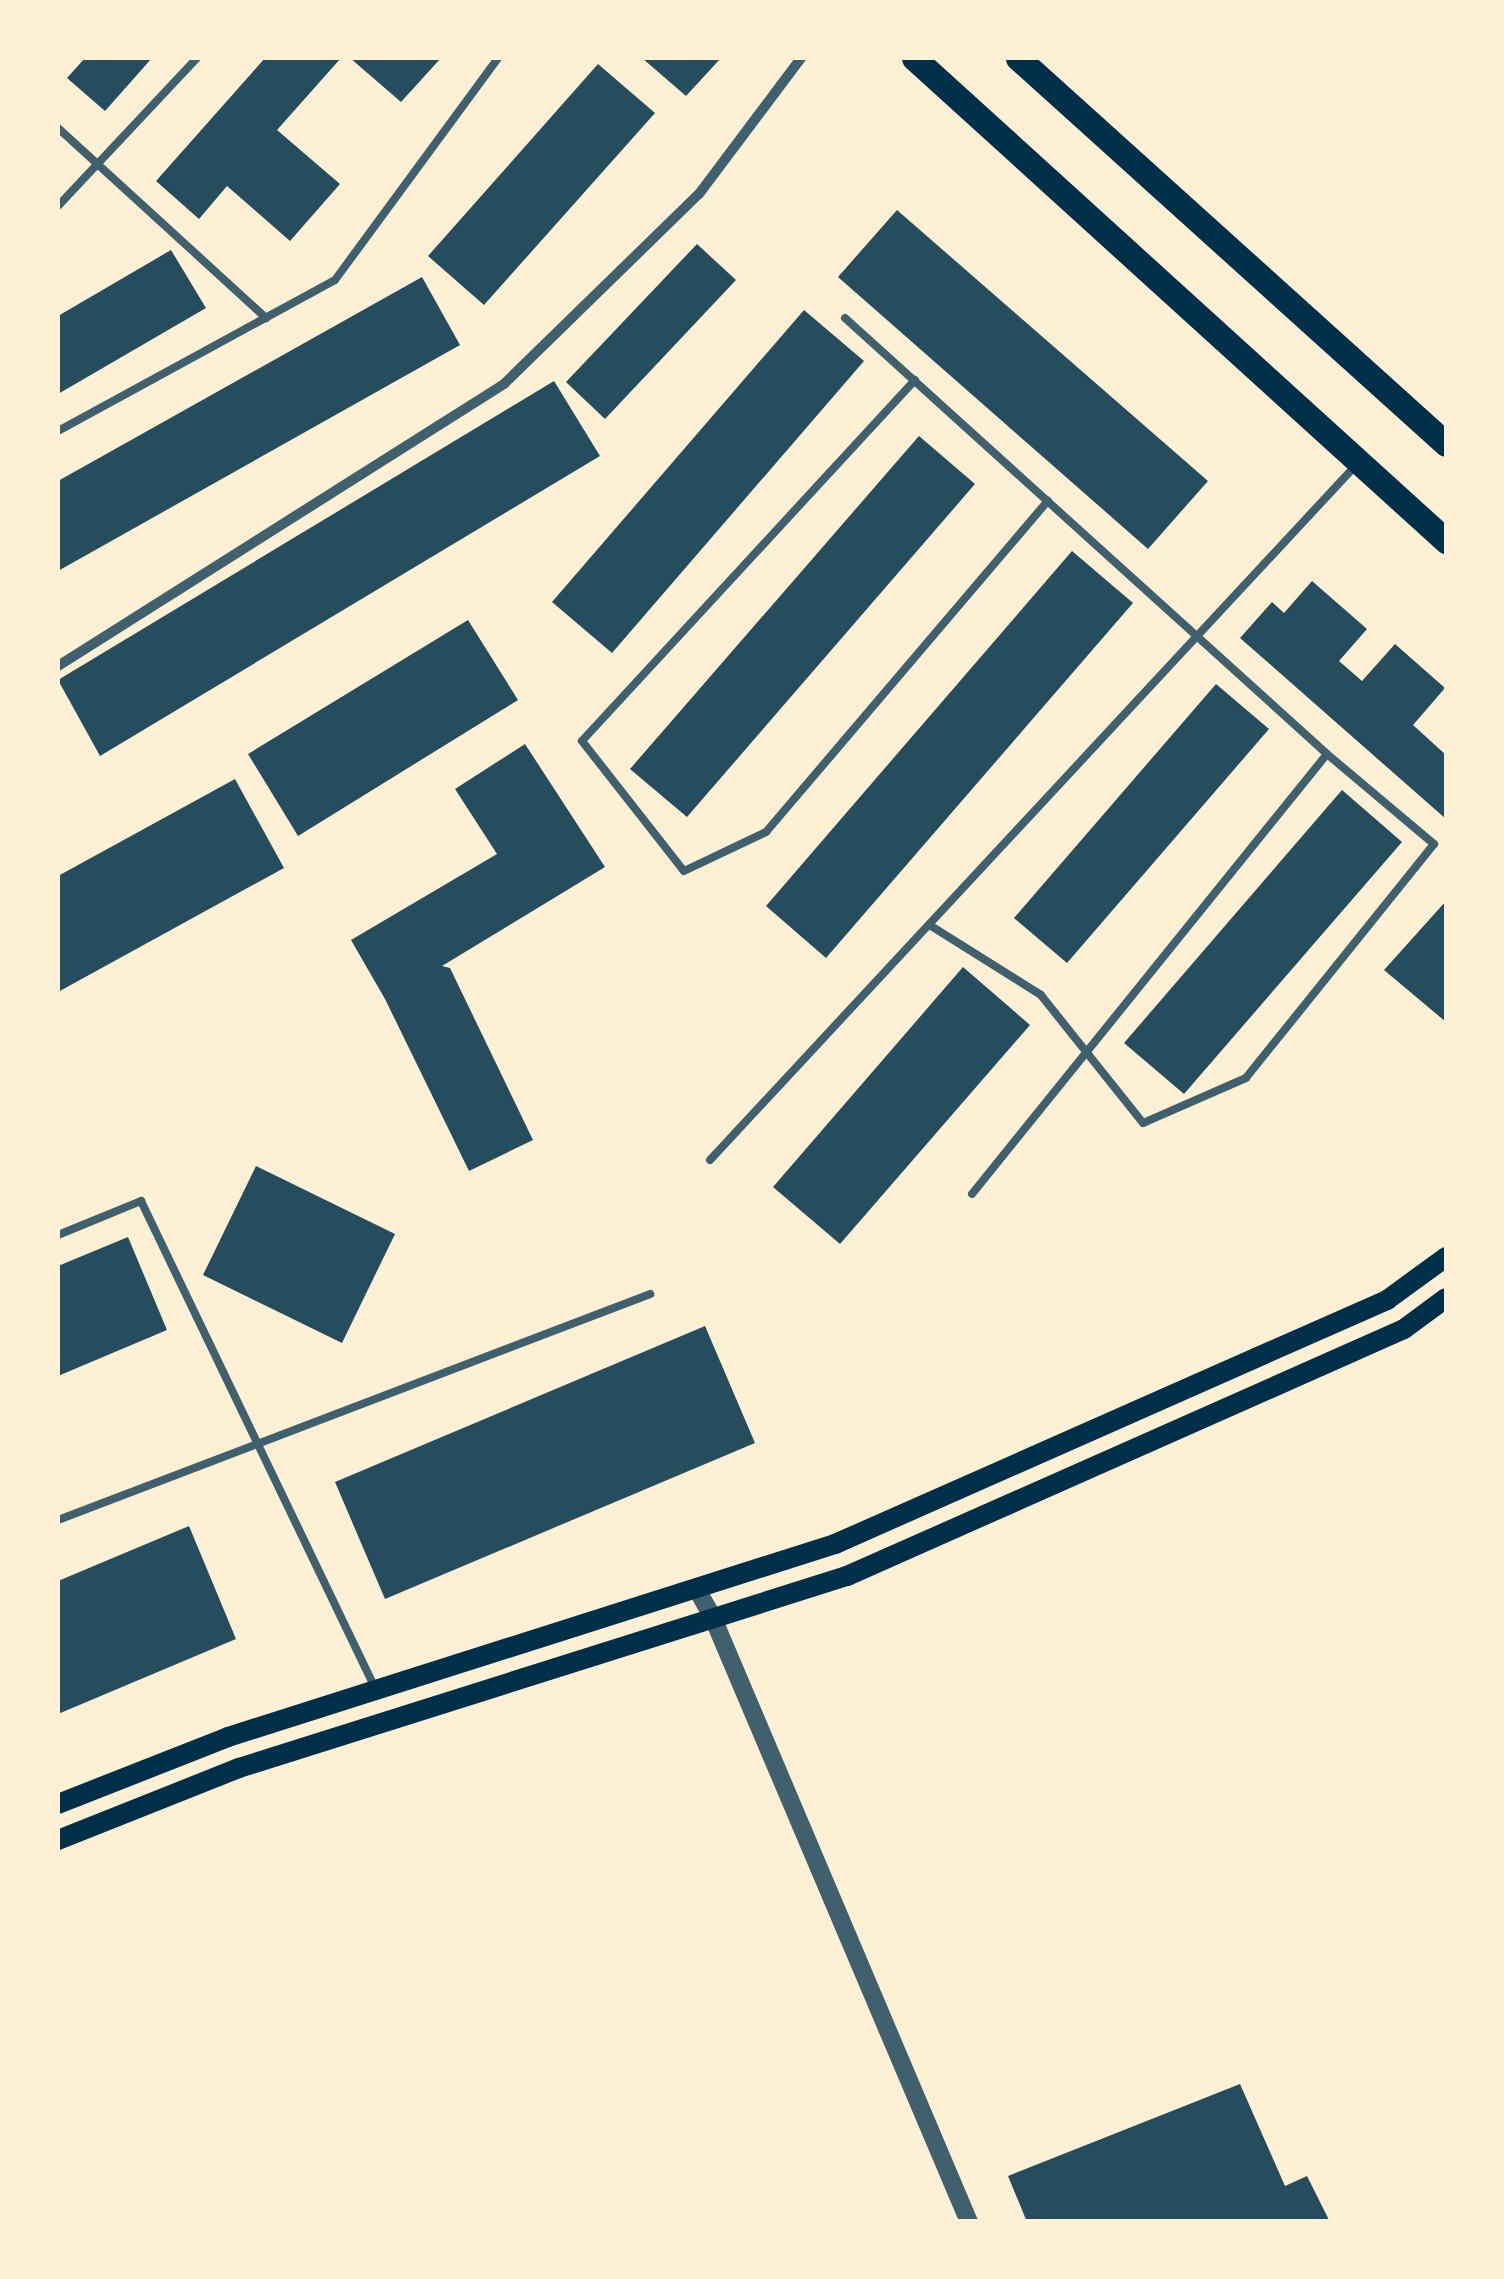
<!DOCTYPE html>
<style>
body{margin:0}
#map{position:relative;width:1504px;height:2279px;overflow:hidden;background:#fdf0d5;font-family:"DM Sans",sans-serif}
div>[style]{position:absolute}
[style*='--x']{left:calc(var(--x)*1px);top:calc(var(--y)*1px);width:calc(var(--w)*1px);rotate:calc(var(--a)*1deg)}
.building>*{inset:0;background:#264d5e}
.service>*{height:8px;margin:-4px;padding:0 4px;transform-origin:4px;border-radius:4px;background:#3f606c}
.minor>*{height:10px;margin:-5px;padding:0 5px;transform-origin:5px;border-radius:5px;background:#3f606c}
.tertiary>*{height:18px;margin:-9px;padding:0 9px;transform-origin:9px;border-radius:9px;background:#3f606c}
.secondary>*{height:20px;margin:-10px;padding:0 10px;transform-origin:10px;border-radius:10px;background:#003049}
.primary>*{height:25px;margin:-12.5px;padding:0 12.5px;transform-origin:12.5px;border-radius:12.5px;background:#003049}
span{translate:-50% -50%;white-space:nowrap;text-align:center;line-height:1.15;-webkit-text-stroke:9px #fdf0d5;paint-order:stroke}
.frame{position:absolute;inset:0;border:60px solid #fdf0d5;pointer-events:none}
</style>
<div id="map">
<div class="building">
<div style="clip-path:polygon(85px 58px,152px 58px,105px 111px,67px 78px)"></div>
<div style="clip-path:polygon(265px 58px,341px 58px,277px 130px,340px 184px,290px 241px,227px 186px,199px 219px,156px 181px)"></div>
<div style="clip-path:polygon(350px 58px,441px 58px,401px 102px)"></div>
<div style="clip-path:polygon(642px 58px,721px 58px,686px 96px)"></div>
<div style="clip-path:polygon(598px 64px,655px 113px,484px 305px,428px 256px)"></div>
<div style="clip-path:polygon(897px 210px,1208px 481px,1148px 549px,838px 277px)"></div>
<div style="clip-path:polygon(697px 244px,736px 280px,605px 419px,566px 382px)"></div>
<div style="clip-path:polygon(171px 250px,206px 308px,58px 394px,58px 316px)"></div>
<div style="clip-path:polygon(422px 277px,460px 345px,58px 571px,58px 481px)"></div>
<div style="clip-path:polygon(804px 310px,864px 361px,612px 653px,552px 602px)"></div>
<div style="clip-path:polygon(554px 381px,600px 456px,100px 756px,58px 680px)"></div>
<div style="clip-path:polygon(919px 436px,975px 484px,687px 817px,630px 769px)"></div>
<div style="clip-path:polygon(1072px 551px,1133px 603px,826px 958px,766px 906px)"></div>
<div style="clip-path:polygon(1312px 581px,1367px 629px,1339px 661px,1362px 681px,1395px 644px,1445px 688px,1413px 725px,1446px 755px,1446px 819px,1240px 638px,1272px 602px,1284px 613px)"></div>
<div style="clip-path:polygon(468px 620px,518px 700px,298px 836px,248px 754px)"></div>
<div style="clip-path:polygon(1216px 684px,1269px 729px,1067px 963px,1014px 918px)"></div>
<div style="clip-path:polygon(525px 744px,605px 867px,442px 966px,450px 968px,533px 1140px,469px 1171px,385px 999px,351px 940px,497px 854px,455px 789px)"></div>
<div style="clip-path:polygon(235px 779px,284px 868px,58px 992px,58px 876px)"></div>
<div style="clip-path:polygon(1342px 790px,1402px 842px,1184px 1094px,1124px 1043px)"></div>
<div style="clip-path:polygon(1446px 901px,1446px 1022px,1384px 970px)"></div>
<div style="clip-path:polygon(963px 967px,1030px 1025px,840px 1244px,773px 1187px)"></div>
<div style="clip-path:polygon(256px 1166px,395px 1234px,342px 1343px,203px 1275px)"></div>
<div style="clip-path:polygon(128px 1237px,167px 1330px,58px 1376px,58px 1266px)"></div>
<div style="clip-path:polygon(705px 1326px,755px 1443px,385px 1599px,335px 1482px)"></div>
<div style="clip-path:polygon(189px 1526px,236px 1639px,58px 1714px,58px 1581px)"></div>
<div style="clip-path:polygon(1240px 2084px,1285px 2186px,1307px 2176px,1330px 2222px,1027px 2222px,1008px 2176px)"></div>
</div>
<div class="service">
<div style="--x:58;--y:128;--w:282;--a:42.4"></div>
<div style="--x:58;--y:206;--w:203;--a:-46.8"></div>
<div style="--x:845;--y:318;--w:650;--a:42.13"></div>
<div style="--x:1327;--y:754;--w:140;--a:40.1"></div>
<div style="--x:1434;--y:844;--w:300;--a:128.8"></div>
<div style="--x:1246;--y:1078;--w:112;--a:156.4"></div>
<div style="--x:1143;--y:1123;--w:164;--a:-128.6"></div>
<div style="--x:1041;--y:995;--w:130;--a:-147.9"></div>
<div style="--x:915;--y:380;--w:491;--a:132.7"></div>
<div style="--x:582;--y:741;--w:165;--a:51.9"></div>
<div style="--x:684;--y:871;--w:91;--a:-25.4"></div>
<div style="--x:766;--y:832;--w:435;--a:-49.6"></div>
<div style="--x:58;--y:431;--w:315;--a:-28.6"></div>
<div style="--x:335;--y:280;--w:275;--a:-53.7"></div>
<div style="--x:710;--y:1160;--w:950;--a:-47.09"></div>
<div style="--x:972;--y:1194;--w:565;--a:-51.1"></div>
<div style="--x:58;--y:1235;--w:90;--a:-22.3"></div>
<div style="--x:141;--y:1201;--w:543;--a:64.33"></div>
<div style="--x:58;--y:1520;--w:634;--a:-20.89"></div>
</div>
<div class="minor">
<div style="--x:58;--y:666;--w:528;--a:-32.3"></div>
<div style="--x:504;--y:384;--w:272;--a:-44.3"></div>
<div style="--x:699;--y:194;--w:170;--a:-53.1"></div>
</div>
<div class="tertiary">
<div style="--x:696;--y:1588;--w:34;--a:60"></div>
<div style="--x:713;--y:1618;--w:656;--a:67.03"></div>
</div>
<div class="secondary">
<div style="--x:58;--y:1804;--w:183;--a:-21.5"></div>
<div style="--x:228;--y:1737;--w:637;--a:-17.64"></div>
<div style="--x:835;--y:1544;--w:604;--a:-23.85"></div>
<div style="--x:1387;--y:1300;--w:73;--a:-36.1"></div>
<div style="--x:58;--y:1840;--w:195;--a:-21.7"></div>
<div style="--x:239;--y:1768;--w:638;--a:-17.53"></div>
<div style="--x:847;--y:1576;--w:609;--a:-23.91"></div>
<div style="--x:1404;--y:1329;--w:52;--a:-36.4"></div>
</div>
<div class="primary">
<div style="--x:914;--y:58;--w:719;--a:42.24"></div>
<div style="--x:1018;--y:58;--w:576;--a:42.05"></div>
</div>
<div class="frame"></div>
</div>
